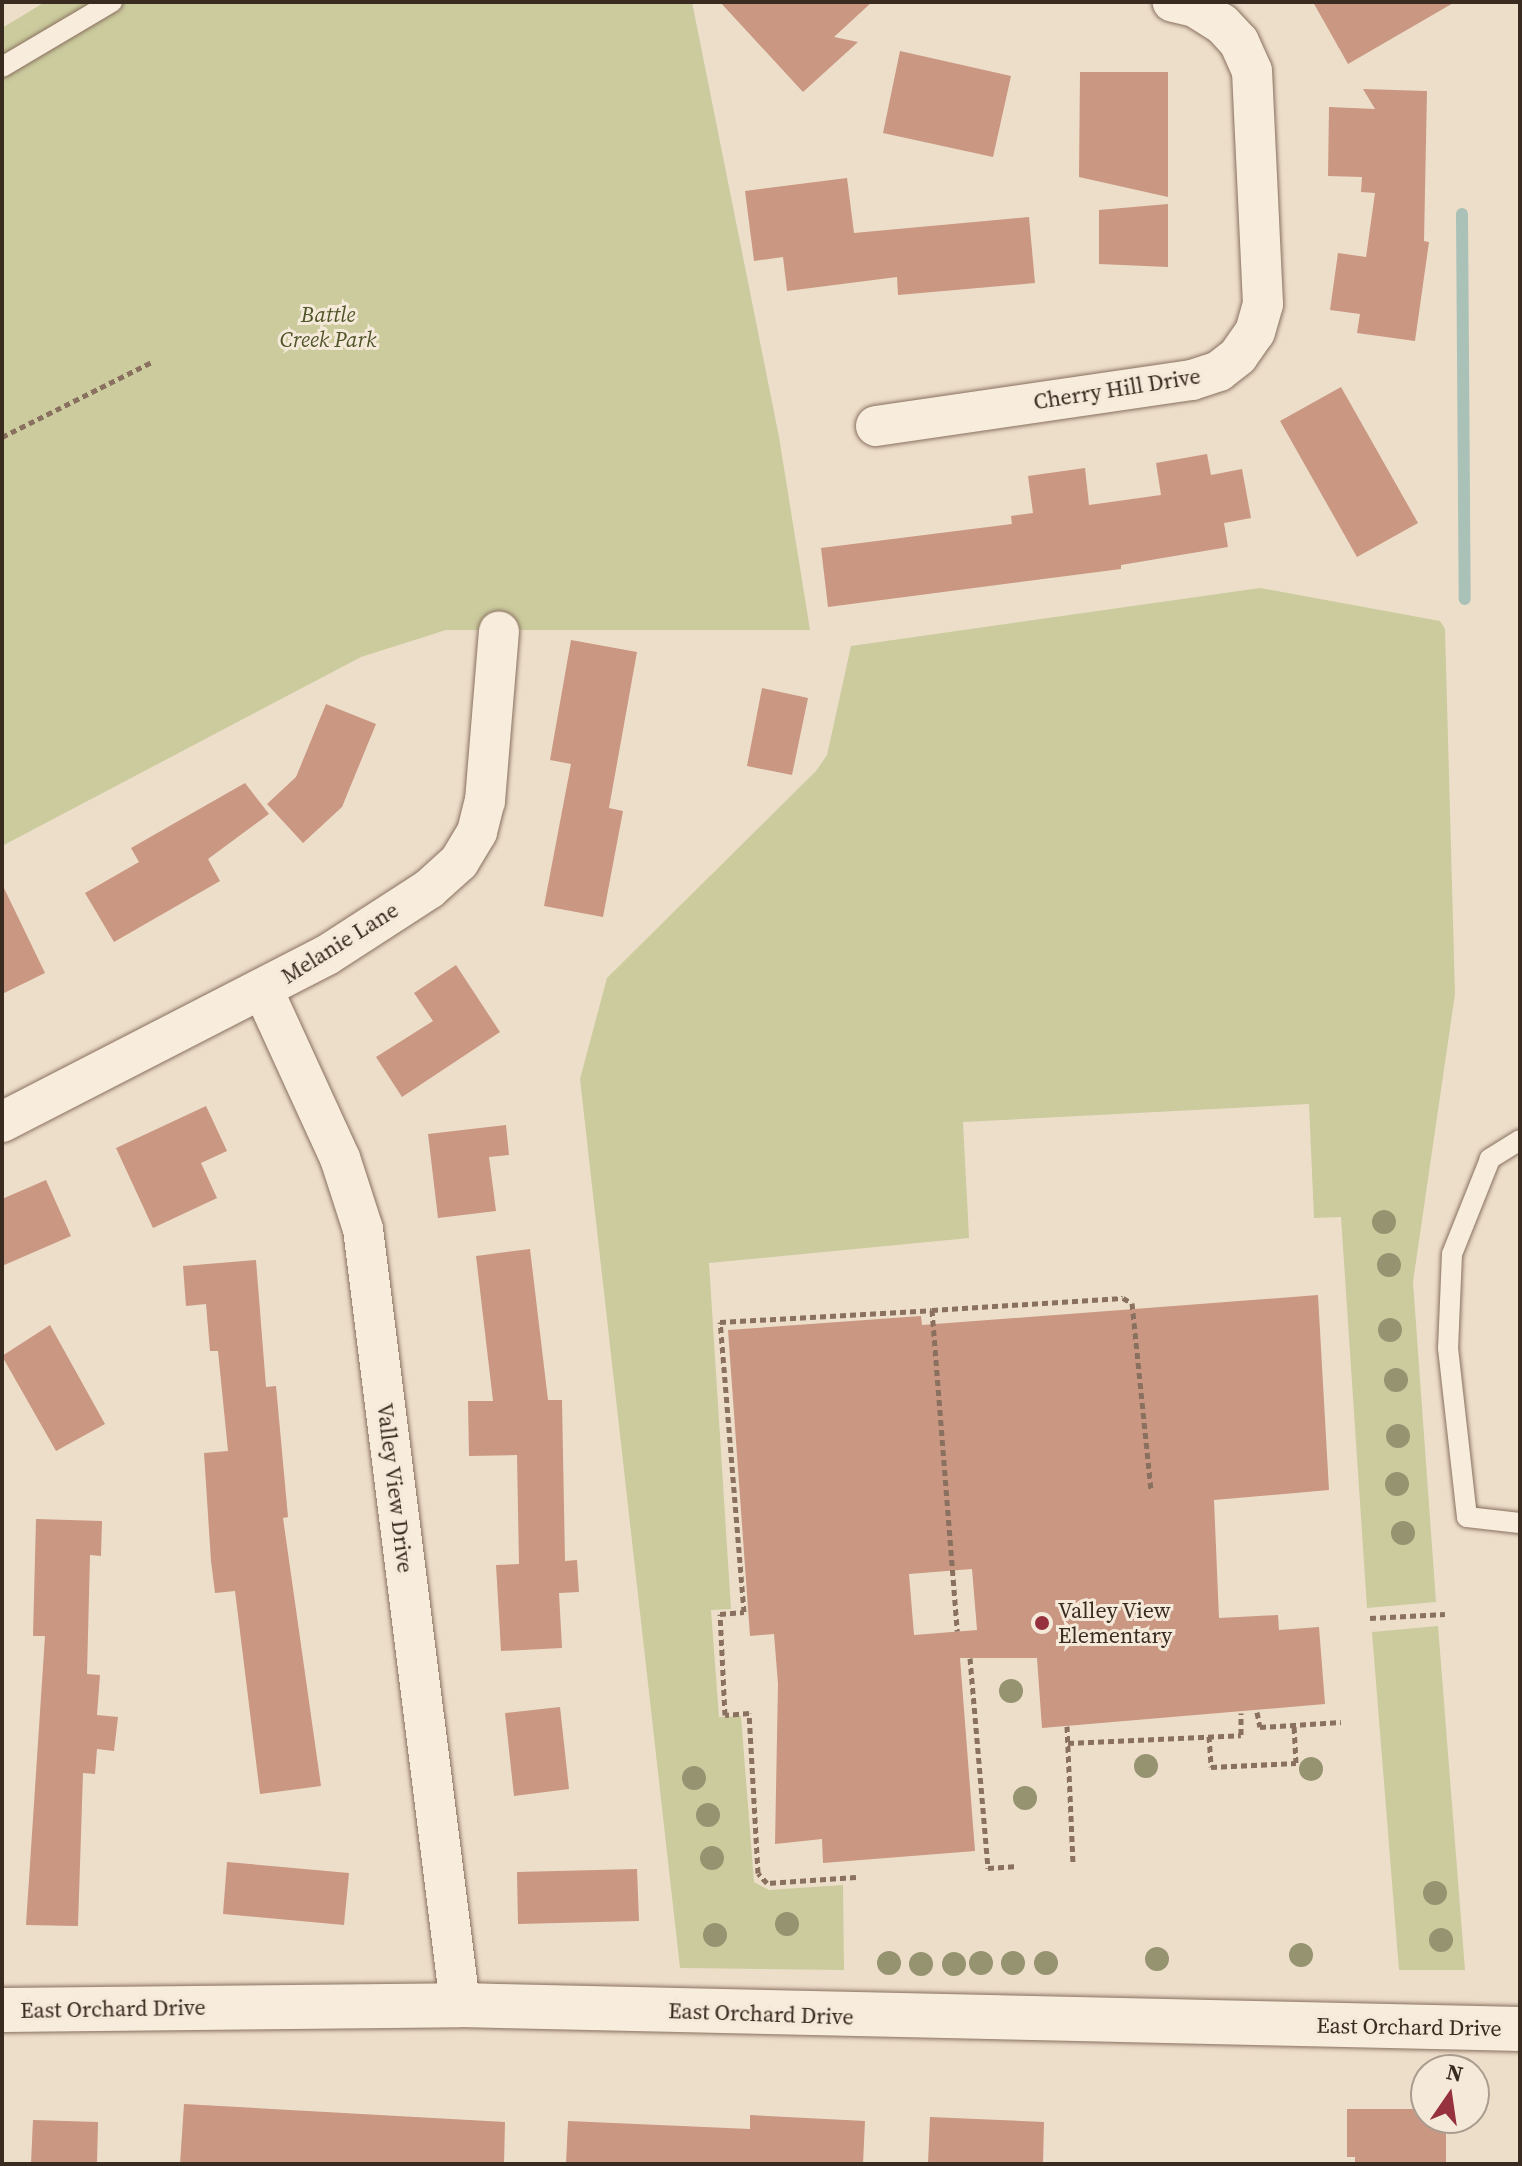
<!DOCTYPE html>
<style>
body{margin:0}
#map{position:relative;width:1522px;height:2166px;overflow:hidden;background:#eddeca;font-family:"Source Serif 4",serif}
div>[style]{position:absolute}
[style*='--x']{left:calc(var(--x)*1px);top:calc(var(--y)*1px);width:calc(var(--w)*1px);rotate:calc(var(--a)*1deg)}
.green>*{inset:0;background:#cbcb9e}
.stream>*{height:12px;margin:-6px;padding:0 6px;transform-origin:6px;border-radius:6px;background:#aac1b8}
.building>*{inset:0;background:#c99782}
.path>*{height:5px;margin-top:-2.5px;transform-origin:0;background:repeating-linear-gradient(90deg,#89705f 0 6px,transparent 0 10px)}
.roads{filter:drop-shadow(0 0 2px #89705f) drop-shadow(0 0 2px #89705f)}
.service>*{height:20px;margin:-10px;padding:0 10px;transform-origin:10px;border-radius:10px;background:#f8eddd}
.minor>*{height:40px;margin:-20px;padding:0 20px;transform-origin:20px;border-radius:20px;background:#f8eddd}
.tertiary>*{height:44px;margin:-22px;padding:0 22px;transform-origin:22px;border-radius:22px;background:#f8eddd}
.trees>*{width:24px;height:24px;margin:-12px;border-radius:50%;background:#969371}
.dots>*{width:22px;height:22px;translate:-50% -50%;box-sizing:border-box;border:4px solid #f5e9d9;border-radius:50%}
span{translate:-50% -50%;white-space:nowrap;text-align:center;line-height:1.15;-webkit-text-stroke:6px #f5e9d9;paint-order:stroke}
.park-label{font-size:22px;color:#4f5529;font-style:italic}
.street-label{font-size:22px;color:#3a2b21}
.poi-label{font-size:22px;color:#3a2b21}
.left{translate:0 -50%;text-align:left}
.frame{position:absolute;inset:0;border:4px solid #3a2b21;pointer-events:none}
.north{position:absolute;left:1410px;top:2054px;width:80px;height:80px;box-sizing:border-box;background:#f5e9d9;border:2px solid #aa9d8f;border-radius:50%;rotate:13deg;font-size:22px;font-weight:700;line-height:32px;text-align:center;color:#3a2b21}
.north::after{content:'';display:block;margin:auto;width:28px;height:36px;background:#95323e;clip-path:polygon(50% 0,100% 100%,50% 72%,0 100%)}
</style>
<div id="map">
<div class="green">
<div style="clip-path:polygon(45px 2px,692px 2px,779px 437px,810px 630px,446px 630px,361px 657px,2px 846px,2px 28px)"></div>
<div style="clip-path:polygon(1260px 588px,1440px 621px,1445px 629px,1455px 994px,1413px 1282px,1436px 1602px,1367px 1608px,1341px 1217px,1314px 1218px,1309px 1104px,963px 1122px,969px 1238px,709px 1263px,731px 1609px,711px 1610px,719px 1717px,741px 1716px,754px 1882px,769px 1890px,843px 1885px,844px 1970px,680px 1968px,580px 1079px,607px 978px,816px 771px,827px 755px,851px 646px)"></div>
<div style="clip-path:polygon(1438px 1626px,1465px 1970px,1399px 1970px,1372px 1632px)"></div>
</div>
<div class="stream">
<div style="--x:1462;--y:214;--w:385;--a:89.6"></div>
</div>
<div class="building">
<div style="clip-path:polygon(720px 2px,872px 2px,834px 37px,858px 42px,803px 92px)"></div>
<div style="clip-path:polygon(1313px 2px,1455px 2px,1348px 64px)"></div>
<div style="clip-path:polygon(900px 51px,1011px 76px,993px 157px,883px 133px)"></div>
<div style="clip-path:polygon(1080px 72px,1168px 72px,1168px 197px,1079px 177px)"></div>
<div style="clip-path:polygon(1363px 89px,1427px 91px,1424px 241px,1429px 242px,1415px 341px,1357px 333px,1360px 314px,1330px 310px,1338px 253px,1366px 257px,1375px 193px,1361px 192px,1362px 177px,1328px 176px,1329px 107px,1375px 109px)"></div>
<div style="clip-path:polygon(847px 178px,854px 233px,1029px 217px,1035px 283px,898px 295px,897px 277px,787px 291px,783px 257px,754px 261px,745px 191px)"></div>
<div style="clip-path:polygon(1168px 204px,1168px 267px,1099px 264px,1099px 210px)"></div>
<div style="clip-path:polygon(1341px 387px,1418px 523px,1357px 557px,1280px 421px)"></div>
<div style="clip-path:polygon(1207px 454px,1211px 475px,1242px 469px,1251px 518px,1224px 523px,1228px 547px,1121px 565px,1121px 569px,828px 607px,821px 548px,1012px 524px,1011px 516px,1033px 513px,1028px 476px,1085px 468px,1089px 505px,1161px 495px,1156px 463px)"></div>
<div style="clip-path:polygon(571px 640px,637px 652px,609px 808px,623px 811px,603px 917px,544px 906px,571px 764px,550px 760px)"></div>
<div style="clip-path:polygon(762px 688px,808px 698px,792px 775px,747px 766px)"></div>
<div style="clip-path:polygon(326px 704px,376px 724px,342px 807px,303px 843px,267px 804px,296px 777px)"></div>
<div style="clip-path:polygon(245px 783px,269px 814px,208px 859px,220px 881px,114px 942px,85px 893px,139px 862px,131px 848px)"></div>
<div style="clip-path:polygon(2px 884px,45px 973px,2px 994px)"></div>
<div style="clip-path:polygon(456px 965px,500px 1032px,402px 1097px,376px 1057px,433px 1021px,414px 993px)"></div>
<div style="clip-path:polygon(206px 1106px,227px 1151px,201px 1163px,217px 1198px,153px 1228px,116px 1148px)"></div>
<div style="clip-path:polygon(506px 1125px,509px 1155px,489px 1157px,496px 1211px,438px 1218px,428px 1134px)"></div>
<div style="clip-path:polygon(46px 1180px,71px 1236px,2px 1266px,2px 1199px)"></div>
<div style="clip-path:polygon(530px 1249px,548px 1400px,562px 1400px,565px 1561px,577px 1560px,579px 1592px,559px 1593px,562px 1648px,501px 1651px,496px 1565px,519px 1564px,517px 1455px,469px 1456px,468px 1401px,493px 1401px,476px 1256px)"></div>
<div style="clip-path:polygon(256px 1260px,266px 1387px,276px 1386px,288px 1517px,283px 1518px,321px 1786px,260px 1794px,235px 1591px,215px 1593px,211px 1561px,204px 1453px,228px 1451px,218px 1351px,210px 1351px,206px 1304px,186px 1306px,183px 1266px)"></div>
<div style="clip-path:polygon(evenodd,1318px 1295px,1329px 1490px,1214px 1500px,1219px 1618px,1278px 1615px,1279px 1630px,1319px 1627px,1325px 1704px,1042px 1728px,1037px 1658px,960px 1658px,975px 1851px,823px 1863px,822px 1839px,775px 1844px,778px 1684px,774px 1634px,750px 1636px,728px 1330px,921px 1316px,922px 1325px,1318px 1295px,972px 1569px,977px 1630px,914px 1635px,909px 1574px,972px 1569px)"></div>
<div style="clip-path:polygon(50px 1325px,105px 1424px,56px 1451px,2px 1356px)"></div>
<div style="clip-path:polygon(36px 1519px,102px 1521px,101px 1556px,90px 1555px,87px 1674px,100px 1675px,97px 1715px,118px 1717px,114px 1751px,97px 1749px,95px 1774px,83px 1773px,78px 1926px,26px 1925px,45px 1636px,33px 1636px)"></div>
<div style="clip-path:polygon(560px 1707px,569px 1789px,514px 1796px,505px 1713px)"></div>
<div style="clip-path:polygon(227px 1862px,349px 1873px,344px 1925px,223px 1914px)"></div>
<div style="clip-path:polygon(637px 1869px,639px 1921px,518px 1924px,517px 1872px)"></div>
<div style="clip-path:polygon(184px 2104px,505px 2122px,504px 2164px,180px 2164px)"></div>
<div style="clip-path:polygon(1347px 2109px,1426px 2109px,1426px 2118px,1446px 2118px,1446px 2164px,1355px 2164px,1355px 2157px,1347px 2157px)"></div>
<div style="clip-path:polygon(750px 2115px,865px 2121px,863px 2164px,566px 2164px,568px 2121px,750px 2129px)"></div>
<div style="clip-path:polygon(930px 2117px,1044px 2122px,1043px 2164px,928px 2164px)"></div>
<div style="clip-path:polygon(33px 2120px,98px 2122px,97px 2164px,31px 2164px)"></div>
</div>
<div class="path">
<div style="--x:2;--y:437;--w:168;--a:-26.6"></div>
<div style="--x:932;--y:1310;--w:191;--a:-3.6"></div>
<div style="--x:1123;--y:1298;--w:10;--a:29"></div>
<div style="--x:1132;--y:1303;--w:189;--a:84.2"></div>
<div style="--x:1370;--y:1618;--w:75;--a:-3.1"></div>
<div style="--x:970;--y:1658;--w:211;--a:85.1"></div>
<div style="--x:988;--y:1868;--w:30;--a:-4"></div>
<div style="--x:1257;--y:1712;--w:15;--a:79"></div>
<div style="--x:1260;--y:1727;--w:81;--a:-3.5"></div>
<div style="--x:1067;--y:1726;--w:136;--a:87.5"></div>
<div style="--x:1209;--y:1736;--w:31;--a:86"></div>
<div style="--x:1211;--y:1767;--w:85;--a:-2.7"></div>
<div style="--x:1296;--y:1763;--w:38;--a:-93"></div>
<div style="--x:1068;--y:1743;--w:173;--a:-2.6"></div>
<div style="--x:1241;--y:1735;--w:22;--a:-90"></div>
<div style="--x:856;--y:1877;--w:89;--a:176.1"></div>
<div style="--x:767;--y:1883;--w:13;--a:-132"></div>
<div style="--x:758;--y:1873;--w:160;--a:-93.2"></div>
<div style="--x:749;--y:1713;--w:24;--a:175"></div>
<div style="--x:725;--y:1715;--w:101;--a:-92.8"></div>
<div style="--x:720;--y:1614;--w:24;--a:-5"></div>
<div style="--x:744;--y:1612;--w:291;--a:-94.7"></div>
<div style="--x:720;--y:1322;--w:212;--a:-3.2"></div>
<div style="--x:932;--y:1310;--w:322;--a:85.5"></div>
</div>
<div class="roads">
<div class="service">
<div style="--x:2;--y:67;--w:128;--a:-30.6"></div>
<div style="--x:1520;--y:1140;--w:36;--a:148"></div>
<div style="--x:1490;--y:1159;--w:102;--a:111.8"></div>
<div style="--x:1452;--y:1254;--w:94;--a:92.4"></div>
<div style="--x:1448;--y:1348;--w:170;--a:83.6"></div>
<div style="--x:1467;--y:1517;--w:53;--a:6.5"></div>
</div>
<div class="minor">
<div style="--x:876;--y:426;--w:319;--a:-8.3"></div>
<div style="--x:1192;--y:380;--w:28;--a:-18"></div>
<div style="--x:1219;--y:371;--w:24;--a:-38"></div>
<div style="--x:1238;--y:356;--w:29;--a:-55"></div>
<div style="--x:1255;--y:332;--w:29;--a:-74"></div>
<div style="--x:1263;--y:304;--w:233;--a:-92.7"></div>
<div style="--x:1252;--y:71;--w:32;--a:-114"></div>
<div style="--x:1239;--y:42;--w:25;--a:-133"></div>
<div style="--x:1222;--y:24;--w:32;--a:-148"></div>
<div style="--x:1195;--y:7;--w:23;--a:-167"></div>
<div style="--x:263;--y:990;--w:185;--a:65.4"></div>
<div style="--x:340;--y:1158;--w:75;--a:72.1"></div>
<div style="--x:363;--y:1229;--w:782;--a:82.87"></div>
<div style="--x:2;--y:1122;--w:365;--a:-27.2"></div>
<div style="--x:327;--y:955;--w:121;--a:-32.9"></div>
<div style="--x:429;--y:889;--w:40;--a:-42"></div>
<div style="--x:459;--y:862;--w:35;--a:-59"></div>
<div style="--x:477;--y:832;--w:32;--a:-76"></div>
<div style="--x:485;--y:801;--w:170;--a:-85.3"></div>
</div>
<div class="tertiary">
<div style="--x:2;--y:2010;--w:458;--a:-0.6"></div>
<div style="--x:460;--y:2005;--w:1060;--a:1.3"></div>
</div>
</div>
<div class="trees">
<div style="left:1384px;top:1222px"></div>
<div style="left:1389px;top:1265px"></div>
<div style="left:1390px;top:1330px"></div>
<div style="left:1396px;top:1380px"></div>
<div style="left:1398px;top:1436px"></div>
<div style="left:1397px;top:1484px"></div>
<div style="left:1403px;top:1533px"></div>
<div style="left:1011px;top:1691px"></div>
<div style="left:1146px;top:1766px"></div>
<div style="left:1311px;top:1769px"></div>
<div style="left:694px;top:1778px"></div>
<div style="left:1025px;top:1798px"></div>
<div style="left:708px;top:1815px"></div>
<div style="left:712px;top:1858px"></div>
<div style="left:1435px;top:1893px"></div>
<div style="left:787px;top:1924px"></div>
<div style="left:715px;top:1935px"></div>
<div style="left:1441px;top:1940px"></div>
<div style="left:1301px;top:1955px"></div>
<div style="left:1157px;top:1959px"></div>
<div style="left:889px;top:1963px"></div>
<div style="left:981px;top:1963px"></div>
<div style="left:1013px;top:1963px"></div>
<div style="left:1046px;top:1963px"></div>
<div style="left:921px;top:1964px"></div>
<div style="left:954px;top:1964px"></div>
</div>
<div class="dots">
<div style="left:1042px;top:1623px;background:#95323e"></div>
</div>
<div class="park-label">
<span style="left:328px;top:327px">Battle<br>Creek Park</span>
</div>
<div class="street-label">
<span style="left:1117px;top:389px;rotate:-9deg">Cherry Hill Drive</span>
<span style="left:340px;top:943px;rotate:-32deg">Melanie Lane</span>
<span style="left:395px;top:1488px;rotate:83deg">Valley View Drive</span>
<span style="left:113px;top:2009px;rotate:-1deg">East Orchard Drive</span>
<span style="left:761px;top:2014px;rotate:2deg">East Orchard Drive</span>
<span style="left:1409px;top:2027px;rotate:1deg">East Orchard Drive</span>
</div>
<div class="poi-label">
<span class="left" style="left:1058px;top:1623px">Valley View<br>Elementary</span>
</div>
<div class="frame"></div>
<div class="north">N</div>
</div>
